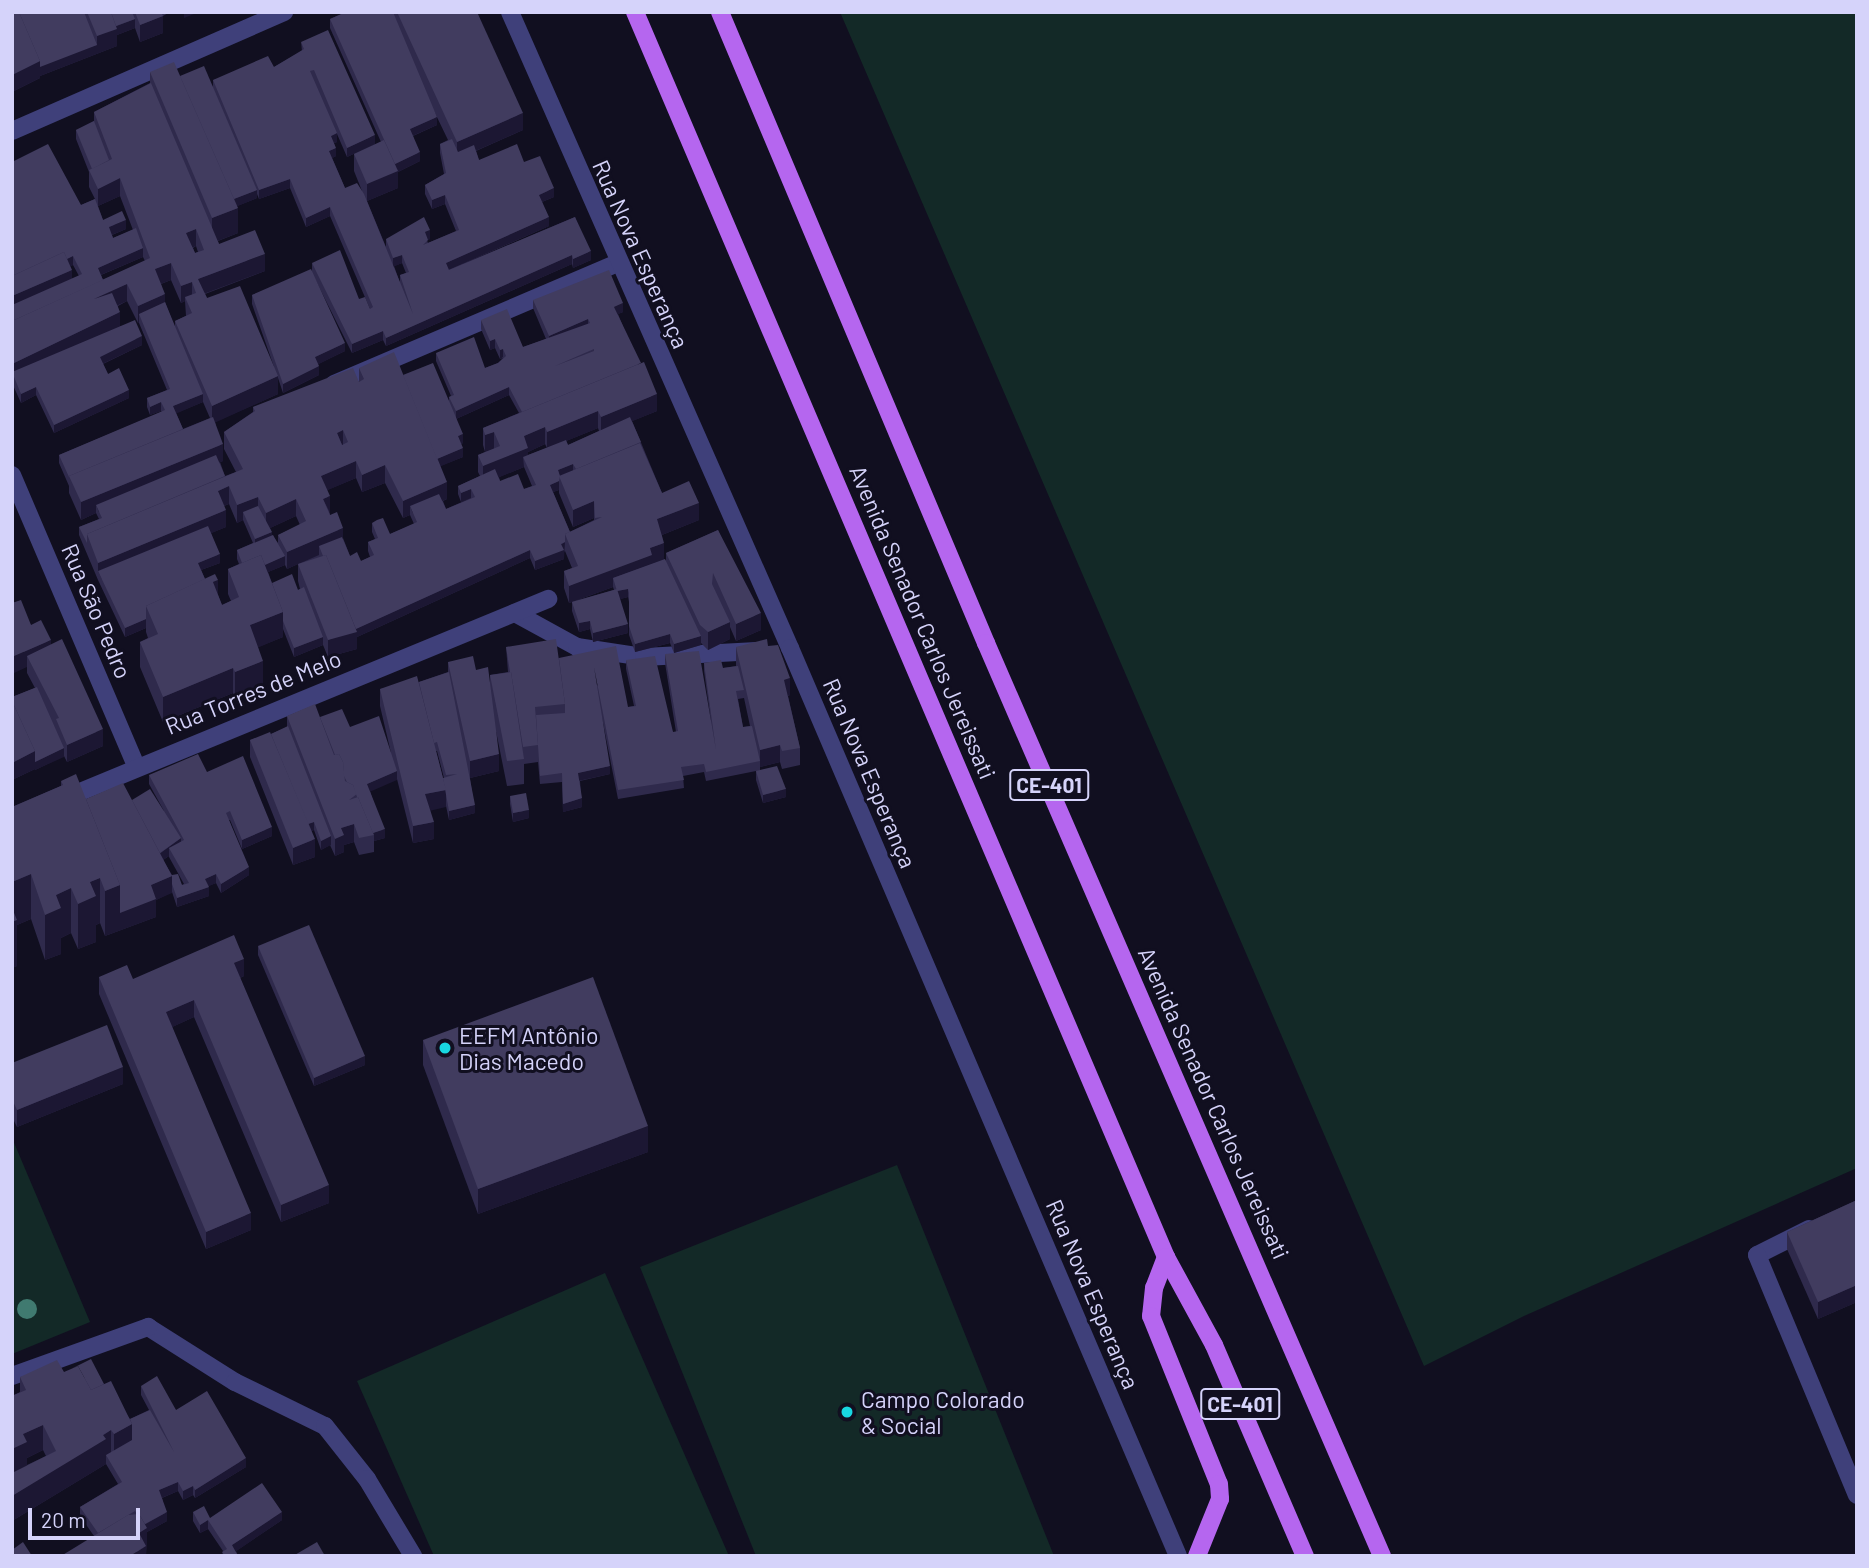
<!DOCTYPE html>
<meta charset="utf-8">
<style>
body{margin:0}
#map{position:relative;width:1869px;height:1568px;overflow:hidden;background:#110f20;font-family:Barlow,sans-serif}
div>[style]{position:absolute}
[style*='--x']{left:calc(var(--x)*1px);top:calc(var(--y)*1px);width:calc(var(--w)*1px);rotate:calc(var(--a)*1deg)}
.green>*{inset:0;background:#132927}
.service>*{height:18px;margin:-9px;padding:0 9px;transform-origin:9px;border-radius:9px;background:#3f407a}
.minor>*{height:18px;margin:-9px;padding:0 9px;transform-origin:9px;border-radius:9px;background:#3f407a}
.primary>*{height:18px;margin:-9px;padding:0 9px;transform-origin:9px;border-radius:9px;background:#b566ef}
.trees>*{width:20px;height:20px;margin:-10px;border-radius:50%;background:#407a70}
.wall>*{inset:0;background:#2f2a4c}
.shaded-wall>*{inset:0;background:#1c1733}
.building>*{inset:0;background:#413c5f}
.dots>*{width:19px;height:19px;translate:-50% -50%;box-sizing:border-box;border:4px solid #110f20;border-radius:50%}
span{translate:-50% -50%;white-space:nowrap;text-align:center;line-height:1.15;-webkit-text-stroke:6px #110f20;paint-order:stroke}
.shield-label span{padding:2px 5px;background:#110f20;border:2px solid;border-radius:5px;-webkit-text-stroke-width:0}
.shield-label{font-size:21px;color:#d5d3fa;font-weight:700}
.street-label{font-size:23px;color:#d5d3fa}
.poi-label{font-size:23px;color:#d5d3fa}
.left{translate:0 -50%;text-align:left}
.frame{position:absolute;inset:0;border:14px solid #d5d3fa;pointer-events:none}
.scale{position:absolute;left:28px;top:1508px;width:112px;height:32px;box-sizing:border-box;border:4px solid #d5d3fa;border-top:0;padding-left:9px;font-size:21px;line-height:24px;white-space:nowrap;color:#d5d3fa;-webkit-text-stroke:5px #110f20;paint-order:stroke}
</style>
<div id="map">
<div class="green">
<div style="clip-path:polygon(840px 12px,1857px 12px,1857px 1168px,1524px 1316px,1424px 1366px)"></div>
<div style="clip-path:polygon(12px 1138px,90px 1322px,12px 1354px)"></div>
<div style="clip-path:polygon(897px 1165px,1054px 1556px,756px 1556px,640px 1267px)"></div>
<div style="clip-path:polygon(605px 1273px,729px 1556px,434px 1556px,357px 1381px)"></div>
</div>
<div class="service">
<div style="--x:334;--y:384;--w:309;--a:-23.1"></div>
<div style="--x:515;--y:613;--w:71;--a:28.7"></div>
<div style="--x:577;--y:647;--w:68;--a:8.5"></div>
<div style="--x:644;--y:657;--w:113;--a:-3"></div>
<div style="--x:148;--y:1327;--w:103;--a:32.3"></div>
<div style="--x:235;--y:1382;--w:100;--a:26.1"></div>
<div style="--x:325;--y:1426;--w:68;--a:51.6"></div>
<div style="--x:367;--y:1479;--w:90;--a:59.1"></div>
</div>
<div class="minor">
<div style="--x:510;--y:12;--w:695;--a:66.24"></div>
<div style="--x:790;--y:648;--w:987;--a:66.86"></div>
<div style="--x:12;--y:131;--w:297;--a:-23.6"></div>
<div style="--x:12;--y:475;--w:316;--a:66.9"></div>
<div style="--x:63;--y:799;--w:525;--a:-22.41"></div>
<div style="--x:1809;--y:1229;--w:58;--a:153.4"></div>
<div style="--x:1757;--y:1255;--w:260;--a:67.4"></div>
<div style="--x:12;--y:1376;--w:145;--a:-19.8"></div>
</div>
<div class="primary">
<div style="--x:635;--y:12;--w:1354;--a:66.9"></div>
<div style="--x:1166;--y:1257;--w:100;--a:61.4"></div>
<div style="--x:1214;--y:1345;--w:230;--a:66.7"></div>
<div style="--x:720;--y:12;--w:685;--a:67.14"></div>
<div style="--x:986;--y:643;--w:995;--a:66.55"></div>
<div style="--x:1166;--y:1257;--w:33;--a:111"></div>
<div style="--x:1154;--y:1288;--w:28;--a:96"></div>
<div style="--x:1151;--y:1316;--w:181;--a:68"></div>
<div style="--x:1219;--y:1484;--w:15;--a:86"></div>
<div style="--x:1220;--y:1499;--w:61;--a:112"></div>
</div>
<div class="trees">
<div style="left:27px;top:1309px"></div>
</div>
<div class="wall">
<div style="clip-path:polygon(12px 12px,170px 12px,163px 16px,163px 33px,140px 42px,135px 28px,117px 35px,117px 46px,40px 76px,40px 78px,12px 92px)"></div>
<div style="clip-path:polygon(evenodd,346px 12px,477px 12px,523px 130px,476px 151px,479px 160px,524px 162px,554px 197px,542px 202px,549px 226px,461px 265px,575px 217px,591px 260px,573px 268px,572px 264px,386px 346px,383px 340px,352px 353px,313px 275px,345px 351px,318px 364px,319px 375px,283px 393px,278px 378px,278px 394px,215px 422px,223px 461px,220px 462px,225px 476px,236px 472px,224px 449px,224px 432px,253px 412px,253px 407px,359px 381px,359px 368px,403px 375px,449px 402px,449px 397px,451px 396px,436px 361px,436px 353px,485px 368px,498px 363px,503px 358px,500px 359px,495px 348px,490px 350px,481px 329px,481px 320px,523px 347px,546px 339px,533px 308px,533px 300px,623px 312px,618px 314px,657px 411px,632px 421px,662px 493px,699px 520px,662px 535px,664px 559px,666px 561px,666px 553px,718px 530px,761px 630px,736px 641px,730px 627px,730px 639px,708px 650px,701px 643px,701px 645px,674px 653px,670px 643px,635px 652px,629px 635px,629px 602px,628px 597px,620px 599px,628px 633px,593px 642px,590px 629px,579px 632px,572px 611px,572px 602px,569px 603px,564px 588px,564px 571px,572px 568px,565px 551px,564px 552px,564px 559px,535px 570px,530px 558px,357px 637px,357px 649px,328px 657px,323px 645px,294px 657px,283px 629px,283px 637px,258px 647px,263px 687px,235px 698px,233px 693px,163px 722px,140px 667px,140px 642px,148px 638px,146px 632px,146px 628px,125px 637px,98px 580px,79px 535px,79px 527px,99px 519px,96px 513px,81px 520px,69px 493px,69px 486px,59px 463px,59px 455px,162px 412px,161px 411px,150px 415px,147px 407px,147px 398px,167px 390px,139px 323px,138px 323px,127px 301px,118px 306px,120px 326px,142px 345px,103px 364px,108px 374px,129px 398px,54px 433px,36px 395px,21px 403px,12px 383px,12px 162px,81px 205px,95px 199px,89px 187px,89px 172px,76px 139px,76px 130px,94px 121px,94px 112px,150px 83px,150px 72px,180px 76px,213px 87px,213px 80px,274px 67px,302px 51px,301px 42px,375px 144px,347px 157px,337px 134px,337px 142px,334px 143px,336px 156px,332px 158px,345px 188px,362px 191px,354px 171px,354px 154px,381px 142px,330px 28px,330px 19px,346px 12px,434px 111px,448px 140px,440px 144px,440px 153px,444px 174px,425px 185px,425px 194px,432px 209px,445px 204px,456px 231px,428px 243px,427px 240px,430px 239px,386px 239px,386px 247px,367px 201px,398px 188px,398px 172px,420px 161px,413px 136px,437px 125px,434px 111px,346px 12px,290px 188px,306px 227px,330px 216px,370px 309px,359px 299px,312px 263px,312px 272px,252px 295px,252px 304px,274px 367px,207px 298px,205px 294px,265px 271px,219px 244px,218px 241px,238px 233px,237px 206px,257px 198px,257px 194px,259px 199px,290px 188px,346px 12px,120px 196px,133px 230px,113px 238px,112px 235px,126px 229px,103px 220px,98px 206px,120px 196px,346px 12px,196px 246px,198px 252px,195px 253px,193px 248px,196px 246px,346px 12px,143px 257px,145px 261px,103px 280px,101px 275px,143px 257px,346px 12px,402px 263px,406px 273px,400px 275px,400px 283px,394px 266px,402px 263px,346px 12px,73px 265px,79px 276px,72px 279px,70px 266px,73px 265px,346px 12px,171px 280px,181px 303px,185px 301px,186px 316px,175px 321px,175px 328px,165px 302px,161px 284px,171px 280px,346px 12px,509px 395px,519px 413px,483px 428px,483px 445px,485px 452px,478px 455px,478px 472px,480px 476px,458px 486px,458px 494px,461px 502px,471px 498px,446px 509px,443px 501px,447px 499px,440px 466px,463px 457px,461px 444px,463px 443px,456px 419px,509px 395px,346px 12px,203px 402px,210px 418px,183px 429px,176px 413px,203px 402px,346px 12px,598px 428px,599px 431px,568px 445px,566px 441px,598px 428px,346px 12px,545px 444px,547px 448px,528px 455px,528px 452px,545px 444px,346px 12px,524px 467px,532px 486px,524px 489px,500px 481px,499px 477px,524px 467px,346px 12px,356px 478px,362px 492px,385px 483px,403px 518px,410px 515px,414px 524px,390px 534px,372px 523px,372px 532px,375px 539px,368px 542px,368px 551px,370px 557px,361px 561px,350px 556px,343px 538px,330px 515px,327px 490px,356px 478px,346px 12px,559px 490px,559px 493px,573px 527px,594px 518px,594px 520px,570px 532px,553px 492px,559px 490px,346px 12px,229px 504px,237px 523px,243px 520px,253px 543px,237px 550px,237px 559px,239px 564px,228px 569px,228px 594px,231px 601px,222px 605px,218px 595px,205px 579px,201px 570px,220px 563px,211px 533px,226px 527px,224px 506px,229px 504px,346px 12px,296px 516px,300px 525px,278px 535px,278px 543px,272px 535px,270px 528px,296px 516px,346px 12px,298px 564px,298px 581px,300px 589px,298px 590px,272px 583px,268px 572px,285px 565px,287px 569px,298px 564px,346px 12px,613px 587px,614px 590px,575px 601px,613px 587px)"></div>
<div style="clip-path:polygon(14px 602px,31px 625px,51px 645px,103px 746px,67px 762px,64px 756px,35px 770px,35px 769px,12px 780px,12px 697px,35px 688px,27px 673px,27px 667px)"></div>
<div style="clip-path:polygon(evenodd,768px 646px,790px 695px,788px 696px,800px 748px,800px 765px,782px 769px,780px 762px,760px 767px,760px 770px,786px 797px,763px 803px,756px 780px,756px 771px,706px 781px,704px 772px,683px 776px,684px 788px,618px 799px,602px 718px,610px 774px,580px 781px,582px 807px,563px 812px,562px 782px,540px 784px,538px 762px,524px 764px,524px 784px,507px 786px,496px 731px,499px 771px,470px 778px,475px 813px,449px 820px,446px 806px,430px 810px,434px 839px,413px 843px,397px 779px,370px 791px,385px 838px,374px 841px,374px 852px,359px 855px,354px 842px,344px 845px,344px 852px,335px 856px,330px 845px,321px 850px,314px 830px,311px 831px,315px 857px,293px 865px,250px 757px,250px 740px,271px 734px,287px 727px,287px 716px,320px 717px,350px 727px,391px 753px,380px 706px,380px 689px,419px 682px,448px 672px,448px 662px,476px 670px,490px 685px,490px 675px,508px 672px,506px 647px,559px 658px,628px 707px,634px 706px,626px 669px,626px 660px,673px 732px,676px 732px,665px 663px,665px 654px,711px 722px,704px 671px,704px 663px,723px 668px,736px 666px,736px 647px,768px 646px,744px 698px,750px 726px,743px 727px,738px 699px,744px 698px,768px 646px,436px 751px,437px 751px,444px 778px,443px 778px,436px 751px)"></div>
<div style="clip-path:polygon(evenodd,207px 772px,272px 836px,242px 849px,230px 820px,229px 820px,249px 875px,221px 893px,216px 883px,208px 886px,209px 896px,177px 907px,172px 892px,156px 900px,156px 917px,105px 936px,100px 923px,96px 925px,96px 942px,78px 949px,71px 933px,61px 938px,61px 954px,45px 960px,31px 919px,17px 925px,17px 966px,12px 968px,12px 807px,61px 786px,61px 781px,86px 799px,132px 800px,164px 811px,149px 784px,149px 775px,207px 772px,169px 856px,169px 857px,184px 884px,182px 885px,172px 875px,163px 860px,169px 856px)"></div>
<div style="clip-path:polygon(510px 796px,529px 818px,513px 822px,510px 804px)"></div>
<div style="clip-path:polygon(258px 946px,365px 1065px,314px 1086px,258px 955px)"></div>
<div style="clip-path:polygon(244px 976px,240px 978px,329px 1203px,281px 1222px,194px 1017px,172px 1027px,251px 1230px,206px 1249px,99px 994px,99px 977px,133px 979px)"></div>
<div style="clip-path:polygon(423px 1040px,648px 1152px,478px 1214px,423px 1065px)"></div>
<div style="clip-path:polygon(12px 1063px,123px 1084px,17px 1127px,12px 1117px)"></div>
<div style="clip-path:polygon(1857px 1200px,1857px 1302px,1818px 1319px,1787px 1249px,1787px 1232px)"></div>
<div style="clip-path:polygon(evenodd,64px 1372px,104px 1384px,130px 1419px,149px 1410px,141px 1395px,141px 1386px,176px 1410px,246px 1467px,195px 1498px,193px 1495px,183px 1500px,178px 1491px,162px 1498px,167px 1521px,147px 1532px,146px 1556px,94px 1536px,80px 1516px,80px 1507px,118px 1484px,106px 1464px,12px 1521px,14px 1395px,20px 1392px,20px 1377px,64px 1372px,43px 1450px,46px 1456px,27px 1465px,27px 1458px,43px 1450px)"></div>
<div style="clip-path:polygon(193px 1512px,210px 1518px,282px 1520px,236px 1551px,238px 1556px,222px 1556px,223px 1551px,208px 1529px,200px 1533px,193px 1521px)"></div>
</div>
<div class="shaded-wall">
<div style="clip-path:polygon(184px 12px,199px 12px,184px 18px)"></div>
<div style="clip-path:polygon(163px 16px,163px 33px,140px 42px,140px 25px)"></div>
<div style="clip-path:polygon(135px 19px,135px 28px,117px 35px,117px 46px,40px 76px,40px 78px,12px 92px,12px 75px,40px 61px,97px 45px,97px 36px,114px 27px)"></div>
<div style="clip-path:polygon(523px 113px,523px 130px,457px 159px,457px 142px)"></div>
<div style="clip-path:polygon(437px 117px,437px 125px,410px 137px,410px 129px)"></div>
<div style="clip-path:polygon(337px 133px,337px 142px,331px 144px,331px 136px)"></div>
<div style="clip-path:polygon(375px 135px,375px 144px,347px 157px,347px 148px)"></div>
<div style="clip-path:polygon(336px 148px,336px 156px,329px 160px,329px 151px)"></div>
<div style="clip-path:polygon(420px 152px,420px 161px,398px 172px,398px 188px,367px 201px,367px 184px,395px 164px)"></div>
<div style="clip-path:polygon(120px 178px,120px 196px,98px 206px,98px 189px)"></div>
<div style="clip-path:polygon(290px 179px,290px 188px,259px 199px,259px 190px)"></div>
<div style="clip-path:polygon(554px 188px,554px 197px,539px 203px,539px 195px)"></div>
<div style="clip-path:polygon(257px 190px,257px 198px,228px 210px,228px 201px)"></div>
<div style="clip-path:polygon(445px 195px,445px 204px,432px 209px,432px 200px)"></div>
<div style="clip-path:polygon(330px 207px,330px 216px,306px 227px,306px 218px)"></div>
<div style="clip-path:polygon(238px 208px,238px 233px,212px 243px,212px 218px)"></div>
<div style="clip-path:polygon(549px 217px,549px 226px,446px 271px,446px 263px)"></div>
<div style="clip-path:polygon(126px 220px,126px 229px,109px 236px,109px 227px)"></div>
<div style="clip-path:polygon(196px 229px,196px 246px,186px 250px,186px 233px)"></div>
<div style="clip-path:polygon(430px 230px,430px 239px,425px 241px,425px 232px)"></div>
<div style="clip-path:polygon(143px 248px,143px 257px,98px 276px,98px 268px)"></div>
<div style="clip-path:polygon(591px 251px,591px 260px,573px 268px,573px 259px)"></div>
<div style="clip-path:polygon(265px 254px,265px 271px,198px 296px,198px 279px)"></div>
<div style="clip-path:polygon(402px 255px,402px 263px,393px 267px,393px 258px)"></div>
<div style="clip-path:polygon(572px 255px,572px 264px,386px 346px,386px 338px)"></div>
<div style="clip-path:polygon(73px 256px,73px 265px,12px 292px,12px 283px)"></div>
<div style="clip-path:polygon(171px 263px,171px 280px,155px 286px,155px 269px)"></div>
<div style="clip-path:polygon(72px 270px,72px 287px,12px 313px,12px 296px)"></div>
<div style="clip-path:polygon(192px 282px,192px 299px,185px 297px,185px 301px,181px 303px,181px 286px)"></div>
<div style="clip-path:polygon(127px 284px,127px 301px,94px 316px,12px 330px)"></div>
<div style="clip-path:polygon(165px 294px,165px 311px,139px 314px,139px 323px,138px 323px,138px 306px)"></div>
<div style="clip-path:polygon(623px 303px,623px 312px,614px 316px,614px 307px)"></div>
<div style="clip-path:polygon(120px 312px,120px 329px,12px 374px,12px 364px)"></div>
<div style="clip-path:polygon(588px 319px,588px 327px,549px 345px,549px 336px)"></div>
<div style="clip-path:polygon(383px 331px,383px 340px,352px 353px,352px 344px)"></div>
<div style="clip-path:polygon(142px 336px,142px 345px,100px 365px,100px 357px)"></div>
<div style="clip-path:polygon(495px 339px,495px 348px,490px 350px,490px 341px)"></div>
<div style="clip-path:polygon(345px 343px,345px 351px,315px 366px,315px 357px)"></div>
<div style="clip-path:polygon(503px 349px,503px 357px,500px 359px,500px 350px)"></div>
<div style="clip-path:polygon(319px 366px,319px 375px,283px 393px,283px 384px)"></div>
<div style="clip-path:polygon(278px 376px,278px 394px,212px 424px,212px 406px)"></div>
<div style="clip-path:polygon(36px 387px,36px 395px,21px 403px,21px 394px)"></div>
<div style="clip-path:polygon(509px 387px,509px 395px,456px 419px,456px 411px)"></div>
<div style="clip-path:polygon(129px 390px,129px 398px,54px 433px,54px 425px)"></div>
<div style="clip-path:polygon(203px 394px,203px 402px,173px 415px,173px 406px)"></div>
<div style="clip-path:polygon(657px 394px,657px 411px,601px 434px,601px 417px)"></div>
<div style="clip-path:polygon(161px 402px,161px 411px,150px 415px,150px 407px)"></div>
<div style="clip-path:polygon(598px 411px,598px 428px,547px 449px,547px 432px)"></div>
<div style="clip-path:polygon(545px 427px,545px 444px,528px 452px,528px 465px,523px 457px,524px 467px,483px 484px,483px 466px,524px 436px)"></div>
<div style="clip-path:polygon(343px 430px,343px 447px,337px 433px)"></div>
<div style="clip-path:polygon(494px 432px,494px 449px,485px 452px,485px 435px)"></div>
<div style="clip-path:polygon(463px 434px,463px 443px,458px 445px,458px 436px)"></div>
<div style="clip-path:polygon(223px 444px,223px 461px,99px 512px,96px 505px,96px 513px,81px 520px,81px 502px)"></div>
<div style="clip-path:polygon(463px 448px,463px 457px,434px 469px,434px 460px)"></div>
<div style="clip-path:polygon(356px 461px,356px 478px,321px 493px,321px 476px)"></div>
<div style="clip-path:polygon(573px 464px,573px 472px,560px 478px,558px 470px)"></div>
<div style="clip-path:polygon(385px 465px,385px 483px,362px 492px,362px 475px)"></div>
<div style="clip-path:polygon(559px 481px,559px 490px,550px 493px,550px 485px)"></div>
<div style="clip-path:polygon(447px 482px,447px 499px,413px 513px,410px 506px,410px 515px,403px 518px,403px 501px)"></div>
<div style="clip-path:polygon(229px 486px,229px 504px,93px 549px)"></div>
<div style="clip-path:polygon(471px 489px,471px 498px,461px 502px,461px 493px)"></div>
<div style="clip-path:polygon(330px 496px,330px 513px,323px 499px)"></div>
<div style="clip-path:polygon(258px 497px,258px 514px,243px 512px,243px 520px,237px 523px,237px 505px)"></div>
<div style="clip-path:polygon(296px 499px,296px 516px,266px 530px,266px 513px)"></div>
<div style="clip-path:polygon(594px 501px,594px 518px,573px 527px,573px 510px)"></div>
<div style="clip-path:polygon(699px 503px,699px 520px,657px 537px,657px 519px)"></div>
<div style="clip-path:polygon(226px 510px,226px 527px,102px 579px,98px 571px,98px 563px)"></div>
<div style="clip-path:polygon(343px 528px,343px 545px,319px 546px,319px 555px,287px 569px,287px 552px)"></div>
<div style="clip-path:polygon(272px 532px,272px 541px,255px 548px,255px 539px)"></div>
<div style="clip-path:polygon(565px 542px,564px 559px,535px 570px,535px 561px)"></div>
<div style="clip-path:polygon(664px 543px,664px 560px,613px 578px,613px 587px,569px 603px,569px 586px,650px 548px)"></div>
<div style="clip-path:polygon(530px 550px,530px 558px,357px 637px,357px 649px,328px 657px,328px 640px,353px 630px)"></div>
<div style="clip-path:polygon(220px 554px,220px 563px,198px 571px,198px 563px)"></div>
<div style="clip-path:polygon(285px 556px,285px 565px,247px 581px,247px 572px)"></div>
<div style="clip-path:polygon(218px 580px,218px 605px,213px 582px)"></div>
<div style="clip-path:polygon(628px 589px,628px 597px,617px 600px,617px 591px)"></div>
<div style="clip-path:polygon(283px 612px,283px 637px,250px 651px,250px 625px)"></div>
<div style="clip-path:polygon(761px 613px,761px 630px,736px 641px,736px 624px)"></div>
<div style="clip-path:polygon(146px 619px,146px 628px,125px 637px,125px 628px)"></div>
<div style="clip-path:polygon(590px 621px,590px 629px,579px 632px,579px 623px)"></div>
<div style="clip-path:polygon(730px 622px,730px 639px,708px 650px,708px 632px)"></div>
<div style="clip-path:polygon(628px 624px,628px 633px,593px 642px,593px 633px)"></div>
<div style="clip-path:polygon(670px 634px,670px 643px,635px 652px,635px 644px)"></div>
<div style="clip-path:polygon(701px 636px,701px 645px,674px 653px,674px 644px)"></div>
<div style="clip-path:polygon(323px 637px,323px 645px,294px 657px,294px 648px)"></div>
<div style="clip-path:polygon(51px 640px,51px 657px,27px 656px,27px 667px,12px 674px,12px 657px)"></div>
<div style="clip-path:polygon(263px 661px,263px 687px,235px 698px,235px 672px)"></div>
<div style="clip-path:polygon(233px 668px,233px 693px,163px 722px,163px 697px)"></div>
<div style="clip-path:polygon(790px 678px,790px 695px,784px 697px,784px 680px)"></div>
<div style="clip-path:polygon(103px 729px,103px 746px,67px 762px,67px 745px)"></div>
<div style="clip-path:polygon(780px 745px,780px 762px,760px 767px,760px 750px)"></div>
<div style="clip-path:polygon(64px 748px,64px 757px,35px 770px,35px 762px)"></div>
<div style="clip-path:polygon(35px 751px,35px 769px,12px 780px,12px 763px)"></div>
<div style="clip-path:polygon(499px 754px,499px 771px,470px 778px,470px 761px)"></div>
<div style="clip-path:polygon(610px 766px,610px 774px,578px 781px,578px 773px)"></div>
<div style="clip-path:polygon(397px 771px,397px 780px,367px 793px,367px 784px)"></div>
<div style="clip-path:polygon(786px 789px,786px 797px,763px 803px,763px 795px)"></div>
<div style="clip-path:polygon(446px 790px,446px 807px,425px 812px,425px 794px)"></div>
<div style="clip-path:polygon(582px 798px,582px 807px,563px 812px,563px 804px)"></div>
<div style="clip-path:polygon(475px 805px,475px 813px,449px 820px,449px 811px)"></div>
<div style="clip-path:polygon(529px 810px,529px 818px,513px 822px,513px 813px)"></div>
<div style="clip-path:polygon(314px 822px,314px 830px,305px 834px,305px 825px)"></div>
<div style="clip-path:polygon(434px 822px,434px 839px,413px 843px,413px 826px)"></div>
<div style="clip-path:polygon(354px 824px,354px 842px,344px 845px,344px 852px,335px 856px,335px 839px,341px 828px)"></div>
<div style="clip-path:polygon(272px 827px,272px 836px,242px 849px,242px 840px)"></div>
<div style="clip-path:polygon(385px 829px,385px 838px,374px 841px,374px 835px,370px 834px)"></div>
<div style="clip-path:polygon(331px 836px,331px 845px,321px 850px,321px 841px)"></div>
<div style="clip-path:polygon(181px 838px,181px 847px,169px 848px,169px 856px,158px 863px,158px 855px)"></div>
<div style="clip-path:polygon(315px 839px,315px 857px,293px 865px,293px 848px)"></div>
<div style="clip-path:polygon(249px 867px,249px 875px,221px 893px,221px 884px)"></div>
<div style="clip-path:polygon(31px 874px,31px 919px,17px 925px,17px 966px,12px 968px,12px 882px)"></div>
<div style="clip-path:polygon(216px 874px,216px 883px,205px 888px,205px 879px)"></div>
<div style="clip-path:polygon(172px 876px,172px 893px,156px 900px,156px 917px,105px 936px,105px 891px,120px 885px,151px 885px)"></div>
<div style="clip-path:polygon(100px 878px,100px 923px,96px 925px,96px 942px,78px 949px,78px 904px,90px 882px)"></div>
<div style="clip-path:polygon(209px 887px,209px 896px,177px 907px,177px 898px)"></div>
<div style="clip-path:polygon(71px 888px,71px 933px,61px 938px,61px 954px,45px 960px,45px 915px,56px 895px)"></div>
<div style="clip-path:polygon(244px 959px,244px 976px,234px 980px,234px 963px)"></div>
<div style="clip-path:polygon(194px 1000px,194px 1017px,166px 1030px,166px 1012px)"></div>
<div style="clip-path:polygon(365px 1056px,365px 1065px,314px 1086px,314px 1078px)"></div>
<div style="clip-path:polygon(123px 1067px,123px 1084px,17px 1127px,17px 1110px)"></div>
<div style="clip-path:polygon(648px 1126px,648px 1152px,478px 1214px,478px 1189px)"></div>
<div style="clip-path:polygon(329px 1185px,329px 1203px,281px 1222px,281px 1205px)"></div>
<div style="clip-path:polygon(251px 1213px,251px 1230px,206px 1249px,206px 1232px)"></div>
<div style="clip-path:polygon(1857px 1285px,1857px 1302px,1818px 1319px,1818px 1302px)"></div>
<div style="clip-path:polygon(132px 1424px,132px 1449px,114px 1459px,114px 1434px)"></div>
<div style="clip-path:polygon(43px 1425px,43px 1450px,27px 1458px,27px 1467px,12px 1474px,12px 1449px,23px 1434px)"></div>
<div style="clip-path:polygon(111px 1430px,111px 1455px,106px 1455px,106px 1464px,12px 1521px,12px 1496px)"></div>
<div style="clip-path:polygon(246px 1458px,246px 1467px,195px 1498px,195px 1490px)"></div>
<div style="clip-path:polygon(178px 1482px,178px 1491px,159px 1499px,159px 1490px)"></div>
<div style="clip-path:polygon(193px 1486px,193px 1495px,183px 1500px,183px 1491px)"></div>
<div style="clip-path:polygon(167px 1512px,167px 1521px,147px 1532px,147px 1546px,139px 1550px,139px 1533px,144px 1525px)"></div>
<div style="clip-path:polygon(282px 1512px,282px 1520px,232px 1554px,232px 1545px)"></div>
<div style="clip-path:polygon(208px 1520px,208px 1529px,200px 1533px,200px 1525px)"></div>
<div style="clip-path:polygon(146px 1546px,146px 1556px,130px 1556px)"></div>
</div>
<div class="building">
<div style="clip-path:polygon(12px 12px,19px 12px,40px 61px,12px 75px)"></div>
<div style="clip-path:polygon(19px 12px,84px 12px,97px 45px,40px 67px,40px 61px)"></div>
<div style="clip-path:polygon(87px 12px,111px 12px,117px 29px,97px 36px)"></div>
<div style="clip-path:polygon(111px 12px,132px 12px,135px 19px,116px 26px)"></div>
<div style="clip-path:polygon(135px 12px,161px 12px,163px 16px,140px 25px)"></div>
<div style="clip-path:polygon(346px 12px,393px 12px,437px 117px,410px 129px,420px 152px,395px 164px,330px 19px)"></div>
<div style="clip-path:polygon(397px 12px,477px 12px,523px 113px,457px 142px)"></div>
<div style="clip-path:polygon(328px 30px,375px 135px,347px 148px,314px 70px,310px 71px,337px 133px,331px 136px,336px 148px,329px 151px,345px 188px,357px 183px,364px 194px,413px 314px,400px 275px,409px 272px,402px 255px,393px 258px,386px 239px,424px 217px,430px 230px,425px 232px,428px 240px,423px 245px,459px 230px,445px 195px,432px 200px,425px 185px,446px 173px,440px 144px,452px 139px,458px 152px,474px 145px,479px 160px,517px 144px,524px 162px,540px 156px,554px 188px,539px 195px,549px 217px,446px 263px,449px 270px,575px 217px,591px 251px,573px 259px,572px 255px,386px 338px,383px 331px,352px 344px,312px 263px,340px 250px,359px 299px,365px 297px,370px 309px,373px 307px,330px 207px,306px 218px,290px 179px,259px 190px,213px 80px,268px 56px,274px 67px,304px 49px,301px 42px)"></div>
<div style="clip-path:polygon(174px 62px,238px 208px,212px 218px,150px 72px)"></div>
<div style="clip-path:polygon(204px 66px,257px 190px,234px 199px,180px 76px)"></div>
<div style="clip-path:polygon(evenodd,151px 83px,219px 244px,255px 230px,265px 254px,198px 279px,207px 298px,240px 286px,278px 376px,212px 406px,175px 321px,192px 313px,185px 297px,196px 293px,192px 282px,181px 286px,171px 263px,155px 269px,165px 294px,138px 306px,127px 284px,94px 299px,112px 293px,120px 312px,12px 364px,12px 321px,150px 258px,120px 178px,98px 189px,89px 170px,112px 159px,94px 112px,151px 83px,196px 229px,204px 250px,195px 253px,186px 233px,196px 229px)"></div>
<div style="clip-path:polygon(94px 121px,109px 160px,92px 169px,76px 130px)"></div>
<div style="clip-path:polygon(384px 140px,398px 171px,367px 184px,354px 154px)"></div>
<div style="clip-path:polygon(48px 144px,81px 205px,95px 199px,103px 220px,122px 211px,126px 220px,109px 227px,113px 238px,136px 228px,143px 248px,98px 268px,103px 280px,12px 321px,12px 305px,82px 274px,73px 256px,67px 259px,64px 252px,12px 276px,12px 162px)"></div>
<div style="clip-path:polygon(64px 252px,72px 270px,12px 296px,12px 276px)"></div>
<div style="clip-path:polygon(311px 269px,345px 343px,315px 357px,319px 366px,283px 384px,252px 295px)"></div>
<div style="clip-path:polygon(evenodd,609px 270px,623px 303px,614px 307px,641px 363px,522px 412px,509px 387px,456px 411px,449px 397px,454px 395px,436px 353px,474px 337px,485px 368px,498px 363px,506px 356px,503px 349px,500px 350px,495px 339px,490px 341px,481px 320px,507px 309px,523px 347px,590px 323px,588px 319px,549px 336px,533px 300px,609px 270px,594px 349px,594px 351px,555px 366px,594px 349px)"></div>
<div style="clip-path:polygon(165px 302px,203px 394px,173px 406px,183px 429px,69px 476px,69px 477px,59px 455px,165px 410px,161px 402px,150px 407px,147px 398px,170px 389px,139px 314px)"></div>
<div style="clip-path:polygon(135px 320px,142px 336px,100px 357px,108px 374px,119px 368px,129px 390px,54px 425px,36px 387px,21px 394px,12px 372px)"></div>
<div style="clip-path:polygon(evenodd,394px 352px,447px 482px,403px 501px,385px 465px,362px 475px,356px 461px,321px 476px,330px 496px,323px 499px,330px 515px,337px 512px,343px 528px,287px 552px,278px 535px,306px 521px,296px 499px,266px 513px,258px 497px,237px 505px,229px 486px,218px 491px,226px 510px,98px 563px,87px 534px,243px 469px,224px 432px,255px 411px,253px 407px,353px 368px,359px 382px,364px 379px,359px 368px,394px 352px,343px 430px,348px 442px,342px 445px,337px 433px,343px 430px)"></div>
<div style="clip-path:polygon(644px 362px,657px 394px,601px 417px,598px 411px,547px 432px,545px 427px,524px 436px,528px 448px,483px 466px,478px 455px,500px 446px,494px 432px,485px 435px,483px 428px)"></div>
<div style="clip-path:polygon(433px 363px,463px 434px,458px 436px,463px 448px,437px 459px,403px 375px)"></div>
<div style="clip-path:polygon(213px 417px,223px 444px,81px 502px,69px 476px)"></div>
<div style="clip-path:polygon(630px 417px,641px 442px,576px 469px,573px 464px,558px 470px,560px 476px,559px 481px,550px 485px,570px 532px,565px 534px,565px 542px,561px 544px,564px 550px,535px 561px,530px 550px,356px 629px,326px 555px,323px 556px,319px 546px,342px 537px,350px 556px,357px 552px,361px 561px,374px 555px,368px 542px,378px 538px,372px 523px,377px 520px,383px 518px,390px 534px,417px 522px,410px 506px,439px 494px,446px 509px,475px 497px,471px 489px,461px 493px,458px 486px,495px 469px,500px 481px,518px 474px,524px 489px,536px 485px,523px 457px,566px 440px,568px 445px)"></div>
<div style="clip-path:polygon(640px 443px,662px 493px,689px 481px,699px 503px,657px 519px,664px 543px,650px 548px,652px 555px,569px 586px,564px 571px,578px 566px,565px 534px,602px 517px,595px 518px,594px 501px,573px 510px,559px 476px)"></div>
<div style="clip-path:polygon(216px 455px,225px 476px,87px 534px,87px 543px,79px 527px,102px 518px,96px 505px)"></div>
<div style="clip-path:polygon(258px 506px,272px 532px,255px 539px,243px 512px)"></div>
<div style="clip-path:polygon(208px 526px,220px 554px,198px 563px,205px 579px,146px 606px,146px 619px,125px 628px,98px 571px)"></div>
<div style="clip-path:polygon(718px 530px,761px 613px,736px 624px,713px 573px,712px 584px,730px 622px,708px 632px,700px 625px,666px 553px)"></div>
<div style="clip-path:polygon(273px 535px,285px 556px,265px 565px,261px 555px,242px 563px,237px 550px)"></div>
<div style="clip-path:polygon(261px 555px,283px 612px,250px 625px,263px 661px,235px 672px,233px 668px,163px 697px,140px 642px,158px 634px,146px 606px,215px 574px,218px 580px,213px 582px,222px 605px,239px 597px,228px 569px)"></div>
<div style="clip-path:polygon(326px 555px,357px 632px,328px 640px,298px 564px)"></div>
<div style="clip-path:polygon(665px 559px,701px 636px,674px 644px,670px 634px,635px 644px,629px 626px,629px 593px,628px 589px,617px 591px,613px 578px)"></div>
<div style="clip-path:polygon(292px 574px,298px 590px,304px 587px,323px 637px,294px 648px,283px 621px,283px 612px,272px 583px)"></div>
<div style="clip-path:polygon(617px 589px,628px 624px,593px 633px,590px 621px,579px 623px,572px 602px)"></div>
<div style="clip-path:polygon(21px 600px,31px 625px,41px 620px,51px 640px,12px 657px,12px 603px)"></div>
<div style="clip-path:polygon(62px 639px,103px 729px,67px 745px,56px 719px,59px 718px,27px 656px)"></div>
<div style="clip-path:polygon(556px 639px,565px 704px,535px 707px,538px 745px,523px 747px,511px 672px,510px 672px,506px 647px)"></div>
<div style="clip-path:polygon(767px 639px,768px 646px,778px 645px,790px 678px,784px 680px,800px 748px,782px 751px,780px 745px,760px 750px,736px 647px)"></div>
<div style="clip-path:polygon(616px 646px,628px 707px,636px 706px,626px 660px,655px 656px,673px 732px,678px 731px,665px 654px,699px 651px,716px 750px,704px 663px,721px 660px,723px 668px,738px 666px,744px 690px,736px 691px,743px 727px,752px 726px,760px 761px,706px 772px,704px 764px,681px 767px,684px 780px,618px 790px,594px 667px,610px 766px,578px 773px,582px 798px,563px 804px,562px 773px,540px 776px,536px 715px,565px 713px,565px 704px,559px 658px)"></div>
<div style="clip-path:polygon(473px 656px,476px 670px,488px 667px,499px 754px,470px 761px,448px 662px)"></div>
<div style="clip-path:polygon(449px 672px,475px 805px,449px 811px,443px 778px,457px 774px,446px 775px,437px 742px,434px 743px,419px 682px)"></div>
<div style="clip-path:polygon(511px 672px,524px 759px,507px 761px,490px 675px)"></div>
<div style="clip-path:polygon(417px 676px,446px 790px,425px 794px,434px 822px,413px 826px,380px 689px)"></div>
<div style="clip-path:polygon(37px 687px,64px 748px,35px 762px,35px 751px,12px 701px,12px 697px)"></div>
<div style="clip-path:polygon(12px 701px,35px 751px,12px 763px)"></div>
<div style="clip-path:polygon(315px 704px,334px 755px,339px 754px,343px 762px,345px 781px,353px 785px,357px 794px,349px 800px,358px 797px,374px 835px,359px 838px,354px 824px,341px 828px,344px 835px,335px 839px,287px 716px)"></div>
<div style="clip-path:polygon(342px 709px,350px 727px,379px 716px,397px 771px,367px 784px,385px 829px,373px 833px,358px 797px,357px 797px,353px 785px,347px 782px,344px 776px,343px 762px,339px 754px,335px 755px,320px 717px)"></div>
<div style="clip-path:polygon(288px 726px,331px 836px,321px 841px,314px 822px,308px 824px,271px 734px)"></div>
<div style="clip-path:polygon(270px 732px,315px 839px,293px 848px,250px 740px)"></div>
<div style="clip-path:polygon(198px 754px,207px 772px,243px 756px,272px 827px,242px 840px,230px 811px,226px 813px,249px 867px,221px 884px,216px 874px,205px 879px,209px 887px,177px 898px,172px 884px,172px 875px,178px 874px,182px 885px,189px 883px,169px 848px,184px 840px,149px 775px)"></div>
<div style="clip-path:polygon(777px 766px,786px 789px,763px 795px,756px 771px)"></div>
<div style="clip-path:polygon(76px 774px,120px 885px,105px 891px,100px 878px,90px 882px,96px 896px,78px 904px,71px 888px,56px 895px,61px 908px,45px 915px,31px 874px,12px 882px,12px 807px,63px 785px,61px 781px)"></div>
<div style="clip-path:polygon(123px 783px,172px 876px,151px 885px,156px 899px,120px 913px,120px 885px,86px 799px)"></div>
<div style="clip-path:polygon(150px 789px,181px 838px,160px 853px,132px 800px)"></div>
<div style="clip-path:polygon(526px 793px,529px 810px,513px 813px,510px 796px)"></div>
<div style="clip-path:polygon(12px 908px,17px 920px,12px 922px)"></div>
<div style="clip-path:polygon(309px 925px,365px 1056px,314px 1078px,258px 946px)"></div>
<div style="clip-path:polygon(234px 935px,244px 959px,234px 963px,329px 1185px,281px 1205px,194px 1000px,166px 1012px,251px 1213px,206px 1232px,99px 977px,127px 965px,133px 979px)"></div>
<div style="clip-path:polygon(593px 977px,648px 1126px,478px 1189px,423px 1040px)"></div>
<div style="clip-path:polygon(107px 1025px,123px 1067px,17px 1110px,12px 1099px,12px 1063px)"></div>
<div style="clip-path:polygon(1857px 1200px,1857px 1285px,1818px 1302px,1787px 1232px)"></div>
<div style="clip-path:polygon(91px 1359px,104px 1384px,91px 1390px,78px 1366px,71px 1369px)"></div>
<div style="clip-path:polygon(57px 1360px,64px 1372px,78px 1366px,91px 1390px,111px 1381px,132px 1424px,114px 1434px,111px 1430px,103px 1435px,106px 1439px,12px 1496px,12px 1473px,56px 1451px,43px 1425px,23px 1434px,27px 1442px,12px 1449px,12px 1391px,14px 1395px,26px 1390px,20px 1377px)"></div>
<div style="clip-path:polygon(157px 1376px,176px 1410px,207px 1391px,246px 1458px,195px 1490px,193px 1486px,183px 1491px,178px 1482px,159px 1490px,167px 1512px,145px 1524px,139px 1514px,137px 1514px,135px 1511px,98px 1533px,80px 1507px,122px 1482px,106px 1455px,132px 1440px,132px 1424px,130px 1419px,150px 1410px,174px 1452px,141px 1386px)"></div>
<div style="clip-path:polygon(262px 1483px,282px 1512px,232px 1545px,238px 1556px,225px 1556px,222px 1552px,227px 1549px,208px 1520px,200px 1525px,193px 1512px,204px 1506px,210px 1518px)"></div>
<div style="clip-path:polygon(139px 1514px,147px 1528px,139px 1533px,146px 1546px,130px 1556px,61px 1556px,128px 1515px)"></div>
<div style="clip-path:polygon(23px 1542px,32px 1556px,12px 1556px,12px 1550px)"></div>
<div style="clip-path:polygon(317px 1542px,325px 1556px,293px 1556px)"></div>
</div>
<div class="dots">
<div style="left:445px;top:1048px;background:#18d7e1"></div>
<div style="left:847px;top:1412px;background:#18d7e1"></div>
</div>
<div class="shield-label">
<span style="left:1049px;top:785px">CE-401</span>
<span style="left:1240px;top:1404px">CE-401</span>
</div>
<div class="street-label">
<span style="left:641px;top:254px;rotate:66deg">Rua Nova Esperança</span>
<span style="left:97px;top:611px;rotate:67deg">Rua São Pedro</span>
<span style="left:923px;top:622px;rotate:67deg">Avenida Senador Carlos Jereissati</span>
<span style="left:253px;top:692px;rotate:-22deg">Rua Torres de Melo</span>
<span style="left:870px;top:773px;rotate:67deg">Rua Nova Esperança</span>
<span style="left:1214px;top:1103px;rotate:66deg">Avenida Senador Carlos Jereissati</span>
<span style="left:1093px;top:1294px;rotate:67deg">Rua Nova Esperança</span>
</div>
<div class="poi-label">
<span class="left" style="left:459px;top:1048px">EEFM Antônio<br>Dias Macedo</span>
<span class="left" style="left:861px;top:1412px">Campo Colorado<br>&amp; Social</span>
</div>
<div class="frame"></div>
<div class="scale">20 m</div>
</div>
